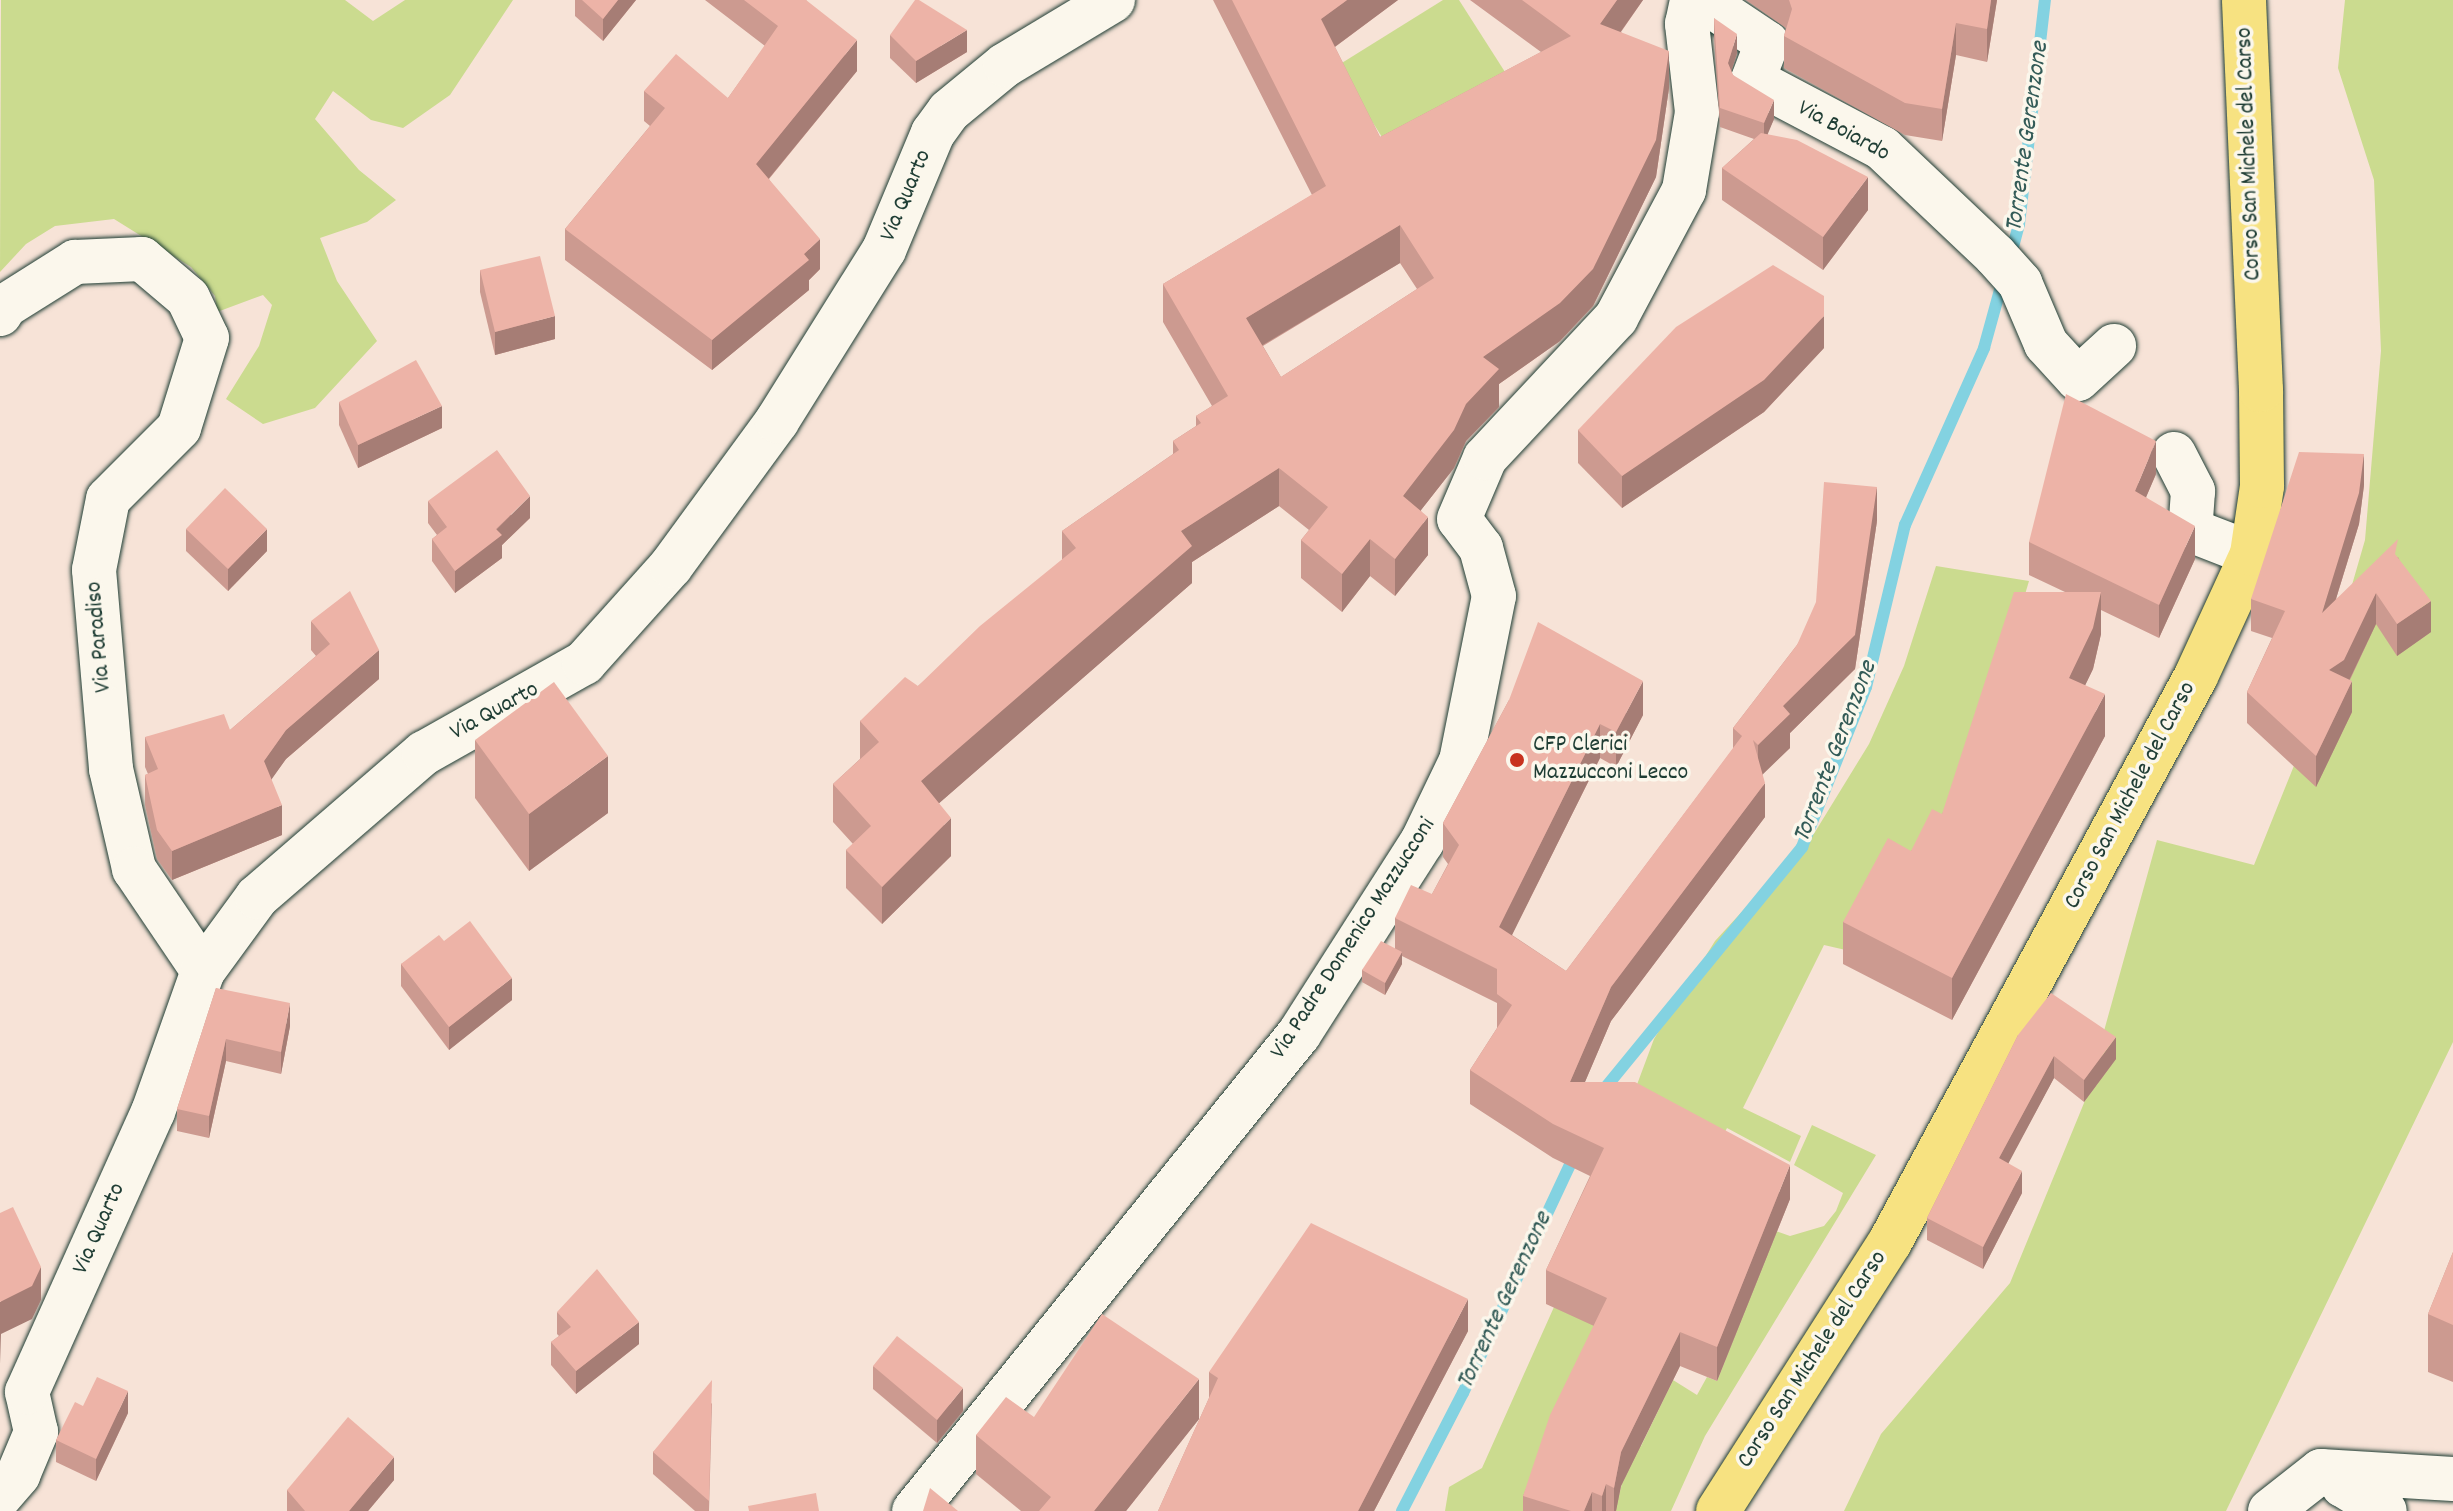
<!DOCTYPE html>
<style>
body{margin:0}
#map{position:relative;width:2453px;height:1511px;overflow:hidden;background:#f7e3d7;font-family:Dekko,sans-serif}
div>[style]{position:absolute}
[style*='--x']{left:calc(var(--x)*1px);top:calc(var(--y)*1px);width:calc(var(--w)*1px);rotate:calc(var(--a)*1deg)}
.green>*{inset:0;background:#cbdb8f}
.stream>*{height:12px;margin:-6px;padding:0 6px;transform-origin:6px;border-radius:6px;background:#83d2e1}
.roads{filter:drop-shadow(0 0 2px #1f3d34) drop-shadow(0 0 2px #1f3d34)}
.minor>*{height:44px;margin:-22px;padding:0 22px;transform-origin:22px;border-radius:22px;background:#fbf7ec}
.major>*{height:44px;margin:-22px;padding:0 22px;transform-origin:22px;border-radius:22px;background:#f7e281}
.wall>*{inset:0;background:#cc9a90}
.shaded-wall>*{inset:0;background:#a67d75}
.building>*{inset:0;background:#edb3a7}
.dots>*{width:22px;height:22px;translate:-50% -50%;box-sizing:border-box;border:4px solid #fbf7ec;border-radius:50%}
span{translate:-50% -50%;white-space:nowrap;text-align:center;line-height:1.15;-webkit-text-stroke:7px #fbf7ec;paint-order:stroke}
.street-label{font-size:24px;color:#1f3d34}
.poi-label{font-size:24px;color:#1f3d34}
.left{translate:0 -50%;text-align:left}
.water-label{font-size:26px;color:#335b57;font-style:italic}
</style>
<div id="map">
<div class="green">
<div style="clip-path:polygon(1px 0,345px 0,373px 21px,405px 0,513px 0,450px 95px,403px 128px,371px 120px,333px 91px,315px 119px,359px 170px,396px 200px,367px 222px,320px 238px,337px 281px,377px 341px,315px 408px,263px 424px,226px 399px,259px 346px,272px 305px,263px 295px,217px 312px,215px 296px,191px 267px,114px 219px,55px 226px,26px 244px,0 272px)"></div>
<div style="clip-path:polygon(1443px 0,1459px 0,1505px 72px,1387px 145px,1337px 66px)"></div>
<div style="clip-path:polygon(2345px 0,2453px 0,2453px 1042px,2226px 1511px,1844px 1511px,1881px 1434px,2010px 1283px,2084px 1103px,2157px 840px,2254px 865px,2314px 716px,2365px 540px,2381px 351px,2374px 180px,2338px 68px)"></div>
<div style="clip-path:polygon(1936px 566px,2029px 581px,1964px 800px,1850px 951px,1824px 945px,1743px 1108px,1801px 1136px,1790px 1162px,1727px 1128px,1531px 1511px,1445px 1511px,1449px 1487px,1482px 1468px,1554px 1307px,1654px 1039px,1715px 941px,1815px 832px,1869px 744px,1904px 666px)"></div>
<div style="clip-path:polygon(1812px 1125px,1876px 1155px,1705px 1436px,1671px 1511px,1615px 1511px,1632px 1443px,1641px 1446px,1673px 1380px,1697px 1395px,1707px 1377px,1717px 1381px,1776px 1231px,1790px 1236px,1824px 1226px,1836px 1211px,1843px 1193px,1794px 1165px)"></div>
</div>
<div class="stream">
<div style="--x:2010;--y:258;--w:35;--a:-75"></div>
<div style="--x:2019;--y:224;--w:226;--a:-83.4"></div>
<div style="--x:1601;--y:1093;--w:318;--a:-50.7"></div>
<div style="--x:1802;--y:847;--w:172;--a:-68.2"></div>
<div style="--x:1866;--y:687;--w:167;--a:-76.5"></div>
<div style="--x:1905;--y:525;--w:194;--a:-65.9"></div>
<div style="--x:1984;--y:348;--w:72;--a:-74.6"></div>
<div style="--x:1402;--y:1511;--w:133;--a:-62.7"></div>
<div style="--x:1463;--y:1393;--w:264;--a:-64.9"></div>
</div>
<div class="roads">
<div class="minor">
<div style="--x:1722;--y:13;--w:54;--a:33.7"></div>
<div style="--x:1767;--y:43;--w:40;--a:111"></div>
<div style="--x:1753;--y:80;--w:146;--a:27.8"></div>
<div style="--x:1882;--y:148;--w:156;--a:43.4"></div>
<div style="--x:1995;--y:255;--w:38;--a:48"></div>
<div style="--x:2020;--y:283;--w:66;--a:66.9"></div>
<div style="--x:2046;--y:344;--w:47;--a:47.6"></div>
<div style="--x:2078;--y:379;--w:49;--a:-42.5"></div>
<div style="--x:0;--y:314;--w:9;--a:-58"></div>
<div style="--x:5;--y:306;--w:83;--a:-32.2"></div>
<div style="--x:75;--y:262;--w:67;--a:-2.6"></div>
<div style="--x:142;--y:259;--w:60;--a:40.3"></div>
<div style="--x:188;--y:298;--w:44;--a:64.6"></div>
<div style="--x:207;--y:338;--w:94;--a:107.3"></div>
<div style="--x:179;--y:428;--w:100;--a:135"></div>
<div style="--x:108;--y:499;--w:72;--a:101.2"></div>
<div style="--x:94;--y:570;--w:200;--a:85.1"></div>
<div style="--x:111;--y:769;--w:103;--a:77"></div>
<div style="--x:134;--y:869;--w:123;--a:55.9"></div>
<div style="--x:2174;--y:454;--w:42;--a:62.8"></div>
<div style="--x:2193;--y:491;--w:39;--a:94"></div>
<div style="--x:2190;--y:530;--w:66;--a:21.2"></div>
<div style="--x:2339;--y:1473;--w:13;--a:72"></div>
<div style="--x:2343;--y:1485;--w:49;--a:31.8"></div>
<div style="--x:0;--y:1496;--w:28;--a:-49"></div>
<div style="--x:18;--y:1475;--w:47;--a:-67.3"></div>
<div style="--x:36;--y:1432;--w:41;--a:-102.7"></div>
<div style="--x:27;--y:1392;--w:307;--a:-65.8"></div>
<div style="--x:153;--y:1112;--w:150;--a:-70.5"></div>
<div style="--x:203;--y:971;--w:92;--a:-53.9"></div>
<div style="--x:257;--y:897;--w:221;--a:-40.8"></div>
<div style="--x:424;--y:753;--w:184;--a:-29.4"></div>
<div style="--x:584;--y:663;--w:130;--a:-48.1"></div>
<div style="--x:671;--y:566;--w:180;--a:-53.8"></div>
<div style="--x:777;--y:421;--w:202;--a:-58"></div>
<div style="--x:884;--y:250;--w:127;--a:-67.3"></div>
<div style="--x:933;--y:133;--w:27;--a:-54"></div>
<div style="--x:949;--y:111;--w:72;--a:-39.4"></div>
<div style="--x:1005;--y:65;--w:126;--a:-31"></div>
<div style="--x:914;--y:1511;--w:613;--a:-51.09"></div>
<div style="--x:1299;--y:1034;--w:228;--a:-57.4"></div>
<div style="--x:1422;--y:842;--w:90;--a:-64.3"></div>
<div style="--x:1461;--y:761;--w:168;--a:-78.7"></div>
<div style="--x:1494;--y:596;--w:50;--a:-105.2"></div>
<div style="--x:1481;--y:548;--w:36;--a:-127"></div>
<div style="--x:1459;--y:519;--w:66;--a:-66.9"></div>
<div style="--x:1485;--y:458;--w:192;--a:-46.9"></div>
<div style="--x:1616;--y:318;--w:145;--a:-62"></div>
<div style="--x:1684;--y:190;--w:79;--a:-80.5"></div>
<div style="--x:1697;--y:112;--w:89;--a:-96.5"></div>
<div style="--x:1687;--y:24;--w:25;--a:-78"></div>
<div style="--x:2270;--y:1511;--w:65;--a:-38.1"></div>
<div style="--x:2321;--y:1471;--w:132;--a:3.5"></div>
</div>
<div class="major">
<div style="--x:1718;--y:1511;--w:319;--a:-57.4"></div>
<div style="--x:1890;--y:1242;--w:643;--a:-61.6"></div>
<div style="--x:2196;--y:676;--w:134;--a:-65.3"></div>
<div style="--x:2252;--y:554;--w:69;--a:-81.6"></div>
<div style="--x:2262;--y:486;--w:96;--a:-90.6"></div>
<div style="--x:2261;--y:390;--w:390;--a:-92.5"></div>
</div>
</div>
<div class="wall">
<div style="clip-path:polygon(575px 0,636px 0,603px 41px,575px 16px)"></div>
<div style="clip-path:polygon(705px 0,806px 0,857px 71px,769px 179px,820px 269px,809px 280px,809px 290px,712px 370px,565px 260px,565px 229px,650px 126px,644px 121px,644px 91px,728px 98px,765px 46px)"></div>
<div style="clip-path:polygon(evenodd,1213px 0,1398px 0,1335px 47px,1380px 137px,1541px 52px,1470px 0,1643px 0,1621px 32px,1669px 88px,1656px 177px,1593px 306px,1560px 341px,1499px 384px,1499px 407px,1466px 441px,1454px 468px,1421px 510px,1428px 555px,1395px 596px,1370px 576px,1342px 612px,1301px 578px,1301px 540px,1309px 530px,1279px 506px,1192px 562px,1192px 583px,939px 803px,951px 856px,882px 924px,846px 888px,846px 850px,853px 844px,833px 822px,833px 784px,860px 759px,860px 721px,918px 686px,1062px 560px,1062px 531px,1173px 454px,1173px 441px,1196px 426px,1196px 416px,1212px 406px,1163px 322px,1163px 284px,1312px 195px,1213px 0,1400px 263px,1417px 289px,1281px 377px,1263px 346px,1400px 263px)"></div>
<div style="clip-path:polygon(1746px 0,1997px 0,1987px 62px,1956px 55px,1942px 141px,1905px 135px,1784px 68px,1784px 36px,1786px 28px)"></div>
<div style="clip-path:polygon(1714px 18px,1737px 53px,1731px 71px,1733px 75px,1774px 119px,1767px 134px,1868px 210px,1823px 270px,1722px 200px,1722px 168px,1754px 139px,1720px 127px,1714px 38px)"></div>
<div style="clip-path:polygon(890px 35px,967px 52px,916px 83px,890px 58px)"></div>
<div style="clip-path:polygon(480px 270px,555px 339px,495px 355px,480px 292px)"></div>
<div style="clip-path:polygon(1824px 348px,1764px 412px,1622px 508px,1578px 463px,1578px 430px)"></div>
<div style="clip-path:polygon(339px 402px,442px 428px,358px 468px,339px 425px)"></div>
<div style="clip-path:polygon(2156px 474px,2146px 497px,2195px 559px,2159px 638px,2101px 610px,2101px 634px,2093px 669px,2085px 685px,2105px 736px,1952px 1020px,1843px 964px,1843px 922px,1911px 851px,1942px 814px,2065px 592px,2029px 575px,2029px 542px)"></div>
<div style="clip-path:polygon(2364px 485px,2359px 524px,2336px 599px,2398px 557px,2431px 632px,2397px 656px,2376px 624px,2350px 680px,2352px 712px,2316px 787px,2247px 723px,2247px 692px,2272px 638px,2251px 631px,2251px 599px)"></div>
<div style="clip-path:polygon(428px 501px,530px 518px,502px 545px,502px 558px,455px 593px,432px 561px,432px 539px,437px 535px,428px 523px)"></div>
<div style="clip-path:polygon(1877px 521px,1855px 669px,1790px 733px,1790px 748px,1762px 774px,1765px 817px,1611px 1021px,1585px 1082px,1790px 1199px,1717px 1381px,1680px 1366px,1621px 1486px,1616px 1511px,1523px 1511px,1523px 1496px,1594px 1326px,1546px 1304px,1546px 1270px,1590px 1176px,1553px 1158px,1470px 1104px,1470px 1070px,1497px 1028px,1497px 1003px,1402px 956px,1402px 964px,1385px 995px,1362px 982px,1362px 970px,1395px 949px,1395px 918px,1432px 894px,1448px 864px,1443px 857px,1443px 823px,1509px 700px,1643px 715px,1616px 767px,1600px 758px,1512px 935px,1566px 971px,1733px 749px,1733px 728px,1797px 645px)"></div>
<div style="clip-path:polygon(186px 529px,267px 551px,228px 591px,186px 551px)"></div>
<div style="clip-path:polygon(311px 621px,379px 679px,286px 759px,271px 779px,282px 835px,172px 880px,157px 859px,145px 805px,145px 775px,148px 774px,145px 767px,145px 737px,230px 730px,316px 656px,311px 650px)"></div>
<div style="clip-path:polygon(475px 740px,608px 813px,529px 871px,475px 798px)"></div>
<div style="clip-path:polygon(444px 941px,512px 1000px,449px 1050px,401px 986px,401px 964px)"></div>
<div style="clip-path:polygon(216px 988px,290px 1026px,281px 1074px,226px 1061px,209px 1138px,177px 1131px,177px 1109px)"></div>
<div style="clip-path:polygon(2018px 1035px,2116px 1059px,2084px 1102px,2054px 1078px,2008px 1163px,2022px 1193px,1983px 1269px,1927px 1240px,1927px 1218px)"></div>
<div style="clip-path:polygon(2453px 1252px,2453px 1382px,2428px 1372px,2428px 1314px)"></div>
<div style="clip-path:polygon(557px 1312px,639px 1344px,576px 1394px,551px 1365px,551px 1342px,559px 1336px,557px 1334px)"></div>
<div style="clip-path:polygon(1468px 1331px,1374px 1511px,1158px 1511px,1209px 1398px,1209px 1372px)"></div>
<div style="clip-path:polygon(873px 1366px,963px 1411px,937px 1443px,873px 1389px)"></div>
<div style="clip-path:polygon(712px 1403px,709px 1511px,695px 1511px,653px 1474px,653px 1452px)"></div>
<div style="clip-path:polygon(83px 1406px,128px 1413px,96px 1481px,56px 1462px,56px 1440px)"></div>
<div style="clip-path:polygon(1034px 1417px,1199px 1419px,1126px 1511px,1021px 1511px,976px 1474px,976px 1435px)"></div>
<div style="clip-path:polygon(394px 1480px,368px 1511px,287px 1511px,287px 1490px)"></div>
</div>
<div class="shaded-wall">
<div style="clip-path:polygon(618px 0,636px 0,603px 41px,603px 19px)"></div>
<div style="clip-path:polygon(1347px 0,1398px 0,1321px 57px,1321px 19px)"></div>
<div style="clip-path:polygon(1617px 0,1643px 0,1600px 61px,1600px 24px)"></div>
<div style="clip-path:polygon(1991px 0,1997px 0,1987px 62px,1987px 29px)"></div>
<div style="clip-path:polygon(1956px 23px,1956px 55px,1942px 141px,1942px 109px)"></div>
<div style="clip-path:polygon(967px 30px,967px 52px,916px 83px,916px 61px)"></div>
<div style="clip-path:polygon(1737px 34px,1737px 53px,1728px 82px,1728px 63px)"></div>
<div style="clip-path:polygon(857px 40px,857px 71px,756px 194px,756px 164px)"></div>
<div style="clip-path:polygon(1669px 51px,1669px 88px,1656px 177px,1593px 306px,1560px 341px,1499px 384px,1499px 407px,1466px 441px,1454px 468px,1403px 533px,1403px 496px,1483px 357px)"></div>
<div style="clip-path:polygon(1774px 100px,1774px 119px,1764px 143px,1764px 123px)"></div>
<div style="clip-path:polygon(1868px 177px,1868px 210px,1823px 270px,1823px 237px)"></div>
<div style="clip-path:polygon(1400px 225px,1400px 263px,1246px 355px,1246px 318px)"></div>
<div style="clip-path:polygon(820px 239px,820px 269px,809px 280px,809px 290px,712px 370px,712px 340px)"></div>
<div style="clip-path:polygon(555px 316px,555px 339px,495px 355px,495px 332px)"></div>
<div style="clip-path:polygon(1824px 316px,1824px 348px,1764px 412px,1622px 508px,1622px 476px)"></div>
<div style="clip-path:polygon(442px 406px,442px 428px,358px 468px,358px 445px)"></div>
<div style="clip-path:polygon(2156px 441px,2156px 474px,2135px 523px,2135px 491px)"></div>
<div style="clip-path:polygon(2364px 454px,2364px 485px,2359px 524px,2322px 644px,2322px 613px)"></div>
<div style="clip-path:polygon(1279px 468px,1279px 506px,1192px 562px,1192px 583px,921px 819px,921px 781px,1181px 531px)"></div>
<div style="clip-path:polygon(1877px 487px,1877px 521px,1855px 669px,1790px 733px,1790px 748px,1758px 779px,1758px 745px,1783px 706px)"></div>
<div style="clip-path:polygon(530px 496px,530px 518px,502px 545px,502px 558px,455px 593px,455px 571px)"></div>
<div style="clip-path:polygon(1428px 517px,1428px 555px,1395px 596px,1395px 559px)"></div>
<div style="clip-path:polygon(2195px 526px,2195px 559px,2159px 638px,2159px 605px)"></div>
<div style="clip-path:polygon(267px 529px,267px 551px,228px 591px,228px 569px)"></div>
<div style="clip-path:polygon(1370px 539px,1370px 576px,1342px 612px,1342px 574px)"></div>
<div style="clip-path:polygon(2101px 592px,2101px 634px,2093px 669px,2069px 719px,2069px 678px)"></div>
<div style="clip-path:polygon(2376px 593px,2376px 624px,2344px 691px,2329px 670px)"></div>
<div style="clip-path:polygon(2431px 601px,2431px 632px,2397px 656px,2397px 624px)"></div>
<div style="clip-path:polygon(379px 650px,379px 679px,286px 759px,264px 790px,264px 761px,286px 730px)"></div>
<div style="clip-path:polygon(1643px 681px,1643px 715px,1616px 767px,1616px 732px)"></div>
<div style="clip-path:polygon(2352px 681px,2352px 712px,2316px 787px,2316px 756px)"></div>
<div style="clip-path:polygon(2105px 694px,2105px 736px,1952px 1020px,1952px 978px)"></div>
<div style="clip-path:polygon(1600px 724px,1600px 758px,1499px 961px,1499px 927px)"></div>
<div style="clip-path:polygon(608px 756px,608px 813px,529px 871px,529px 814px)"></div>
<div style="clip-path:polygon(1765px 783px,1765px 817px,1611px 1021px,1570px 1117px,1570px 1082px,1611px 987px)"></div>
<div style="clip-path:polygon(282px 805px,282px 835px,172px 880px,172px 851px)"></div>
<div style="clip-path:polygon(951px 818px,951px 856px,882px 924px,882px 887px)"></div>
<div style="clip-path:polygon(1402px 952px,1402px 964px,1385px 995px,1385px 983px)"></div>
<div style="clip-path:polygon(512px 978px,512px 1000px,449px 1050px,449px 1027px)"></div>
<div style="clip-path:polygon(290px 1003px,290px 1026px,281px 1074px,281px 1052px)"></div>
<div style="clip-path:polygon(2116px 1037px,2116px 1059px,2084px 1102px,2084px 1080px)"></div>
<div style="clip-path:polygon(226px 1039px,226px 1061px,209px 1138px,209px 1116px)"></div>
<div style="clip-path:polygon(2054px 1056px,2054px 1078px,1999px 1181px,1999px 1158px)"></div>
<div style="clip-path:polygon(1790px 1165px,1790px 1199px,1717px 1381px,1717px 1347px)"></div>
<div style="clip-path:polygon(2022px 1171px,2022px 1193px,1983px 1269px,1983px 1247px)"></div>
<div style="clip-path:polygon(41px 1267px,41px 1300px,32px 1319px,1px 1334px,0 1364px,0 1302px)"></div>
<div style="clip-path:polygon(1468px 1299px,1468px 1331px,1374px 1511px,1358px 1511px)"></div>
<div style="clip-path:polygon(639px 1322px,639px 1344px,576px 1394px,576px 1371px)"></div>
<div style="clip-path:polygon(1680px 1332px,1680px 1366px,1621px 1486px,1616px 1511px,1614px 1511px,1614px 1488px,1621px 1452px)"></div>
<div style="clip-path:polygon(1199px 1379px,1199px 1419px,1126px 1511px,1094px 1511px)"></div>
<div style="clip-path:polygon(963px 1388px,963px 1411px,937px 1443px,937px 1420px)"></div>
<div style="clip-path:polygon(128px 1391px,128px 1413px,96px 1481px,96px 1459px)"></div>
<div style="clip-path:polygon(394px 1457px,394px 1480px,368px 1511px,349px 1511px)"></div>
<div style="clip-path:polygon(1606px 1484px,1606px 1511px,1602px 1511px,1602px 1496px)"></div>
<div style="clip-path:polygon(1592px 1492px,1592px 1511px,1584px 1511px)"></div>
</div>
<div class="building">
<div style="clip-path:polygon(582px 0,618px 0,603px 19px)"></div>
<div style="clip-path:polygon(744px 0,806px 0,857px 40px,756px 164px,820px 239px,804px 254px,809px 260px,712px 340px,565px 229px,665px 108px,644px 91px,676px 54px,728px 98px,778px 26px)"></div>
<div style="clip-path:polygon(915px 0,919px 0,967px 30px,916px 61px,890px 35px)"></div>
<div style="clip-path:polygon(evenodd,1232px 0,1347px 0,1321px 19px,1380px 137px,1571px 36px,1522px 0,1617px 0,1600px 24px,1669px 51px,1656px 140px,1593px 269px,1560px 303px,1483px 357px,1499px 369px,1466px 404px,1454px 430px,1403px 496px,1428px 517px,1395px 559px,1370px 539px,1342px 574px,1301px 540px,1328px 507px,1279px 468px,1181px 531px,1192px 546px,921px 781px,951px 818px,882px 887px,846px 850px,871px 826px,833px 784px,879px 742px,860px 721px,905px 677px,918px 686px,980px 626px,1076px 548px,1062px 531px,1179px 450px,1173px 441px,1201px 423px,1196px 416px,1228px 396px,1163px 284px,1326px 186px,1232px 0,1400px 225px,1434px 278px,1281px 377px,1246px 318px,1400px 225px)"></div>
<div style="clip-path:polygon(1789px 0,1991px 0,1987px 29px,1956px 23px,1942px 109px,1905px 103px,1784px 36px,1792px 9px)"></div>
<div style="clip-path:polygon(1714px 18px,1737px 34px,1728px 63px,1733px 75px,1774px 100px,1764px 123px,1720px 108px)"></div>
<div style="clip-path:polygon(1761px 133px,1797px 140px,1868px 177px,1823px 237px,1722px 168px)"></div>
<div style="clip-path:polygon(540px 256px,555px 316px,495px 332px,480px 270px)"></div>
<div style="clip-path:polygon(1773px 265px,1824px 296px,1824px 316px,1764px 380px,1622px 476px,1578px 430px,1676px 327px)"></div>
<div style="clip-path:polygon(416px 360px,442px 406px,358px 445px,339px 402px)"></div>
<div style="clip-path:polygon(2066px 394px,2156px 441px,2135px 491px,2195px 526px,2159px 605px,2029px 542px)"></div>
<div style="clip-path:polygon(497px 450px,530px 496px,496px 529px,502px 535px,455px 571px,432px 539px,447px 527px,428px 501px)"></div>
<div style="clip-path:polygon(2299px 452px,2364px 454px,2359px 493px,2322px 613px,2398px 539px,2395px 554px,2431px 601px,2397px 624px,2376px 593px,2344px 660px,2329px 670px,2352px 681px,2316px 756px,2247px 692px,2285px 611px,2251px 599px)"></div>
<div style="clip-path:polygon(1824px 482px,1877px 487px,1855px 635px,1783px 706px,1790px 714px,1758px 745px,1753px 740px,1765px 783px,1611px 987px,1570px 1082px,1635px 1082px,1790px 1165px,1717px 1347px,1680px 1332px,1621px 1452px,1614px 1488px,1606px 1484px,1602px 1496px,1592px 1492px,1584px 1511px,1571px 1511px,1523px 1496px,1550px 1415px,1607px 1298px,1546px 1270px,1604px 1148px,1553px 1124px,1470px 1070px,1512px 1005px,1497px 994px,1497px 969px,1395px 918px,1411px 885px,1432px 894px,1459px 845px,1443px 823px,1509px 700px,1538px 622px,1643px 681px,1616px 732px,1600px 724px,1499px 927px,1566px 971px,1742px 736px,1733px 728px,1797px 645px,1816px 602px)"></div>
<div style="clip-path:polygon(225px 488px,267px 529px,228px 569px,186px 529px)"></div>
<div style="clip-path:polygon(350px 591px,379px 650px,286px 730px,264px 761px,282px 805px,172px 851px,157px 830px,145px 775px,158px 769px,145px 737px,224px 714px,230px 730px,330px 644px,311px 621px)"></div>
<div style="clip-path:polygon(2014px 592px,2101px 592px,2093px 628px,2069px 678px,2105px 694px,1952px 978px,1843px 922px,1888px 838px,1911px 851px,1932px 809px,1942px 814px)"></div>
<div style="clip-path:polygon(554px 682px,608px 756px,529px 814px,475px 740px)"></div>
<div style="clip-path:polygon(470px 921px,512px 978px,449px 1027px,401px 964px,439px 935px,444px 941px)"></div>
<div style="clip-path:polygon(1381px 941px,1402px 952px,1385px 983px,1362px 970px)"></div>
<div style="clip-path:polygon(216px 988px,290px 1003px,281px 1052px,226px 1039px,209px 1116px,177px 1109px)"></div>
<div style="clip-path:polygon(2051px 993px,2116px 1037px,2084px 1080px,2054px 1056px,1999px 1158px,2022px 1171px,1983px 1247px,1927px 1218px,2018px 1035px)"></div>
<div style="clip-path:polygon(13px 1207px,41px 1267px,32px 1286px,0 1302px,0 1213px)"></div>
<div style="clip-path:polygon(1311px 1223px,1468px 1299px,1358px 1511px,1158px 1511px,1218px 1378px,1209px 1372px)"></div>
<div style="clip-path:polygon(2453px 1252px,2453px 1325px,2428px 1314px)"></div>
<div style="clip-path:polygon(597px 1269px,639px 1322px,576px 1371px,551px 1342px,571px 1327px,557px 1312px)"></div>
<div style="clip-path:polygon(1102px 1314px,1199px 1379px,1094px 1511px,1039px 1511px,1051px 1497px,976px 1435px,1006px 1397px,1034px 1417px)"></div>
<div style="clip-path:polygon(897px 1336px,963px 1388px,937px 1420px,873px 1366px)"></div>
<div style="clip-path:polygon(97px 1377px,128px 1391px,96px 1459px,56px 1440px,75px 1402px,83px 1406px)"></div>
<div style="clip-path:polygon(712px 1380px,709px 1501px,653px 1452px)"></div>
<div style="clip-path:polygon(348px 1417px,394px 1457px,349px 1511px,305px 1511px,287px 1490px)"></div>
<div style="clip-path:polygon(930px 1488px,958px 1511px,923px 1511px)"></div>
<div style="clip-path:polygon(816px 1493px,819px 1511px,749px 1511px,748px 1506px)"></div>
</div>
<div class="dots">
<div style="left:1517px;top:760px;background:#c8321e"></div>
</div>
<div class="street-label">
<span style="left:1843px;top:132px;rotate:29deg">Via Boiardo</span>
<span style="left:2250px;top:154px;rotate:-92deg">Corso San Michele del Carso</span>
<span style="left:907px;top:196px;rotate:-67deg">Via Quarto</span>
<span style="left:100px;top:637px;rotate:-95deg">Via Paradiso</span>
<span style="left:495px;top:712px;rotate:-29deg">Via Quarto</span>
<span style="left:2131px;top:796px;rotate:-62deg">Corso San Michele del Carso</span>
<span style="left:1354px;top:939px;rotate:-57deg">Via Padre Domenico Mazzucconi</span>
<span style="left:100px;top:1229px;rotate:-66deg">Via Quarto</span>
<span style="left:1813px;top:1360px;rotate:-57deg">Corso San Michele del Carso</span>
</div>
<div class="poi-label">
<span class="left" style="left:1533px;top:760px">CFP Clerici<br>Mazzucconi Lecco</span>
</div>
<div class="water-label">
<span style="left:2028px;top:137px;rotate:-82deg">Torrente Gerenzone</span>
<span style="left:1836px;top:752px;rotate:-69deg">Torrente Gerenzone</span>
<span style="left:1505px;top:1301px;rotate:-65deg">Torrente Gerenzone</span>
</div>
</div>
